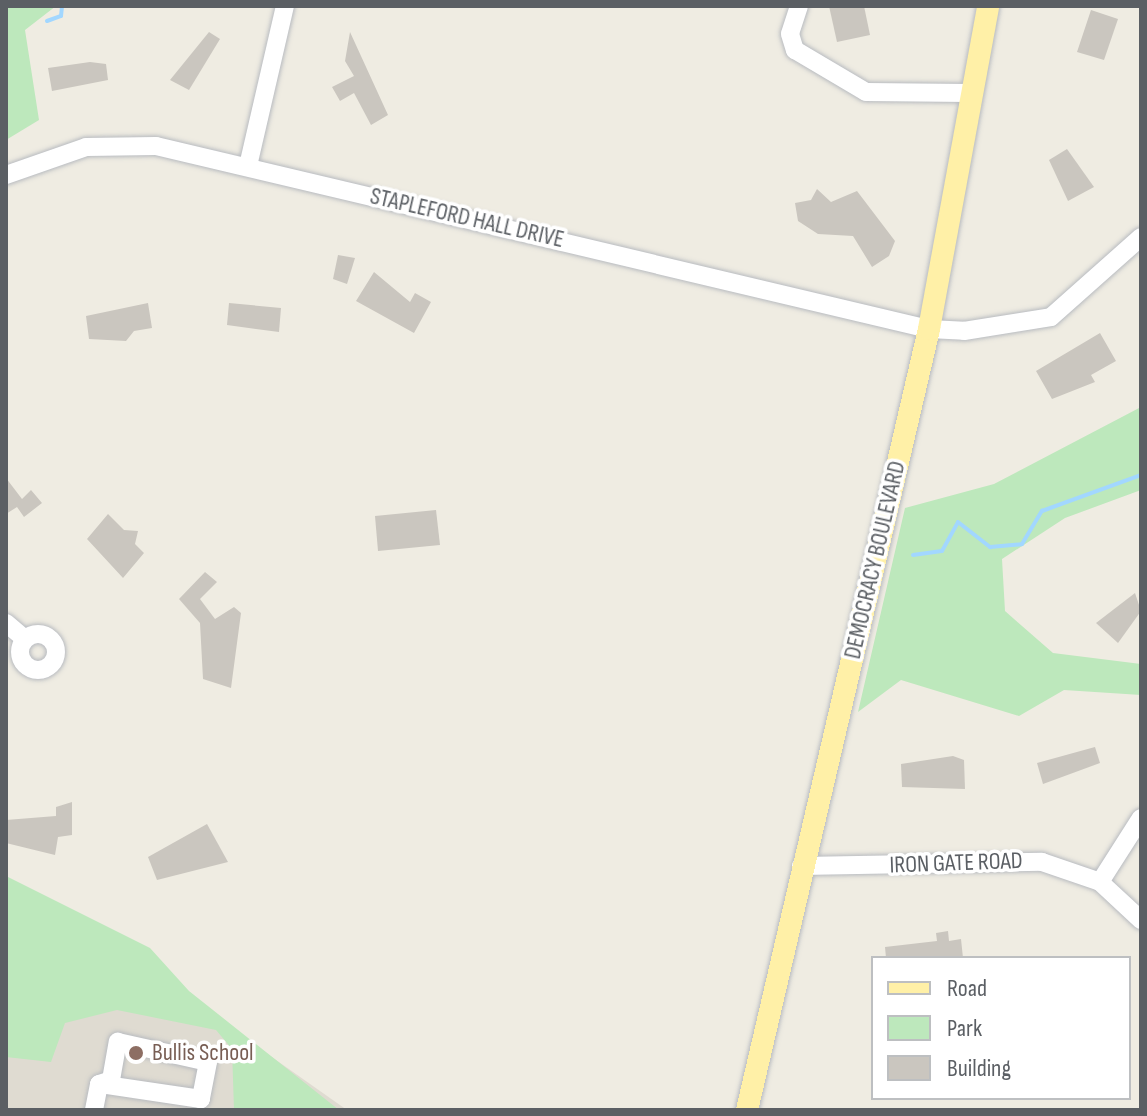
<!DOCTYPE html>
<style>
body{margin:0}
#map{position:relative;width:1147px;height:1116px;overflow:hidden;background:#efece2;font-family:"Sofia Sans Condensed",sans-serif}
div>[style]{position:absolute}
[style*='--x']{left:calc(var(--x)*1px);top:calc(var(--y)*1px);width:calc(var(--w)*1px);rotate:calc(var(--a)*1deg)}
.education>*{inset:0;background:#dfdbd1}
.green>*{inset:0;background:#bde8bc}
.stream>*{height:4px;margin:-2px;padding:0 2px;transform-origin:2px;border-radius:2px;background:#a2d7ff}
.building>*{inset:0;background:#cac6bf}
.roads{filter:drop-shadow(0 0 2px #b8bbc0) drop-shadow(0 0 2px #b8bbc0)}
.minor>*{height:18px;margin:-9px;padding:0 9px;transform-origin:9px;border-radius:9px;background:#fff}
.minor>.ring{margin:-9px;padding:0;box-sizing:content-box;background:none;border:18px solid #fff;border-radius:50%}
.major>*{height:22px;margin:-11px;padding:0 11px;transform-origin:11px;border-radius:11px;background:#fff0a7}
.dots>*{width:22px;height:22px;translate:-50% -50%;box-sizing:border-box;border:4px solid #fff;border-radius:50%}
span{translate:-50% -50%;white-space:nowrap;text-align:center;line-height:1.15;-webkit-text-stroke:7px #fff;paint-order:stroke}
.street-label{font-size:24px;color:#5b5f64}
.education-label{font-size:24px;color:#785e54}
.left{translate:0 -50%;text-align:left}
.frame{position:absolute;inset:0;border:8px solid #5b5f64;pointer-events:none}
.legend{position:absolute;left:871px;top:956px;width:260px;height:144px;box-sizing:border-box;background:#fff;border:2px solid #bdbfc1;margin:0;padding:10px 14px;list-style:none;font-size:24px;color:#5b5f64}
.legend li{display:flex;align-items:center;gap:16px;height:40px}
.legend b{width:40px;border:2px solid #bdbfc1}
</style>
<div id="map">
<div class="education">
<div style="clip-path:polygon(6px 975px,184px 995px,347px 1110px,6px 1110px)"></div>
</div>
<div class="green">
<div style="clip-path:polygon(6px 6px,56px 6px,25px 30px,39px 120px,6px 140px)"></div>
<div style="clip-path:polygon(1141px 407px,1141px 490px,1065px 518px,1002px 559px,1005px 611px,1053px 653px,1141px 664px,1141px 695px,1064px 690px,1019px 716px,901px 680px,858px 712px,905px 508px,994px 484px)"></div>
<div style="clip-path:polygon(6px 876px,150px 948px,189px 991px,339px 1110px,234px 1110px,232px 1049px,216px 1030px,117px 1010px,65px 1023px,51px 1062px,6px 1057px)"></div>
</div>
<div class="stream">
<div style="--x:47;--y:21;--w:15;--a:-20"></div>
<div style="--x:61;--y:16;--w:10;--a:-84"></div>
<div style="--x:913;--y:555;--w:29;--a:-8"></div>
<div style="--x:942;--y:551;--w:33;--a:-61"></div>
<div style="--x:958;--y:522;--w:41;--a:38"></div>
<div style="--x:990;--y:547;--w:32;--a:-5"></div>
<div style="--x:1022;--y:544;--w:39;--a:-59"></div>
<div style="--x:1042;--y:511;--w:105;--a:-20"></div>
</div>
<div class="building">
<div style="clip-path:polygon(829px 6px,864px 6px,870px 35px,837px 42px)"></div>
<div style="clip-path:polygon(1091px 10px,1118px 19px,1104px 60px,1077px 52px)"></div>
<div style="clip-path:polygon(209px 32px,220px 39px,189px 90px,170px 80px)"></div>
<div style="clip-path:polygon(350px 32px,388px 115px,371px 125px,354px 93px,340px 101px,332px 87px,354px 76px,345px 61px)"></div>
<div style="clip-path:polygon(90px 62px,106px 64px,108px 80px,52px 91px,48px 68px)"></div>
<div style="clip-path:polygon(1067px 149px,1094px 187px,1068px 201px,1049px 160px)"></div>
<div style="clip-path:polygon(817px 189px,831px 202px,857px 191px,895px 241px,889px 256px,872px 267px,853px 236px,818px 234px,798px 221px,795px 203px,811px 200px)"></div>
<div style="clip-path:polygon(338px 255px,355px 258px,347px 284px,333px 279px)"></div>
<div style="clip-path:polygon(374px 272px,410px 302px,415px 293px,431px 302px,414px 333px,356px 301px)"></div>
<div style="clip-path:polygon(148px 303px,152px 328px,134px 331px,126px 341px,89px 339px,86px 316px)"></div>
<div style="clip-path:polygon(229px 303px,281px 308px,279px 332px,227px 325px)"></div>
<div style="clip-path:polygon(1100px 333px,1116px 361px,1091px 375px,1095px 382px,1052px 399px,1036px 371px)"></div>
<div style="clip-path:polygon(6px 478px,22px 499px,31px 490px,42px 503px,24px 517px,17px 507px,6px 514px)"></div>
<div style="clip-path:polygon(436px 510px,440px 545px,378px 551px,375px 516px)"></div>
<div style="clip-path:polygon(108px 514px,124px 530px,138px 531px,135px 544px,144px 553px,123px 578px,87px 539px)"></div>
<div style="clip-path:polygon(205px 572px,217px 582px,200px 599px,215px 619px,234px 607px,241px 613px,231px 688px,203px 679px,200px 623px,179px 599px)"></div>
<div style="clip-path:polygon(1135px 593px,1141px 611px,1118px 643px,1096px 623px)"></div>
<div style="clip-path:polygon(1095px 747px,1100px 763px,1043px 784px,1037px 763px)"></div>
<div style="clip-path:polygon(953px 756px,964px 760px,965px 789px,902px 787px,901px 764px)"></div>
<div style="clip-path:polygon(72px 802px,72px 835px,58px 837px,55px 855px,6px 843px,6px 820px,56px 816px,56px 807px)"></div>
<div style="clip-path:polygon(207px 824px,228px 862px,157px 880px,148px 857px)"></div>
<div style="clip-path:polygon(948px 931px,949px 941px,961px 939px,963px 958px,886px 958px,885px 947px,937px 941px,936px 933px)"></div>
</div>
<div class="roads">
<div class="minor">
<div style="--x:799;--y:6;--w:29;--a:108"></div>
<div style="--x:790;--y:34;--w:17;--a:73"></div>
<div style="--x:795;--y:50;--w:82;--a:30.6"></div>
<div style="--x:866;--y:92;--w:103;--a:0.6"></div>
<div style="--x:248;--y:166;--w:164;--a:-77"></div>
<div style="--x:6;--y:175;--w:85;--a:-19.3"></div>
<div style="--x:86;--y:147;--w:70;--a:-0.8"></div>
<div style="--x:156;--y:146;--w:794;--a:13.32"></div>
<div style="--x:929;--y:329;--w:35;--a:3"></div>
<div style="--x:964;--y:331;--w:88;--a:-9.1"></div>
<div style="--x:1051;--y:317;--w:120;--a:-41.6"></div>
<div style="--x:6;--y:623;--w:25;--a:40"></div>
<div class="ring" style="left:20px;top:634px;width:18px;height:18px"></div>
<div style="--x:801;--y:866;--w:241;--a:-1"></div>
<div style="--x:1042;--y:862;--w:61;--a:19"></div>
<div style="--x:1100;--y:882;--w:56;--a:42.8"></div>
<div style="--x:1100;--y:882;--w:76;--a:-57.4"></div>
<div style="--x:118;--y:1042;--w:92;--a:12.5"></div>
<div style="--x:208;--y:1062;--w:38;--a:101"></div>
<div style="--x:201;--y:1099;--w:103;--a:-171.6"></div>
<div style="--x:99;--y:1084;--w:13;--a:-18"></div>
<div style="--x:111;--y:1080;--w:39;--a:-80"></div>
<div style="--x:94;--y:1110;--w:26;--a:-79"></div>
</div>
<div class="major">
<div style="--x:747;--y:1110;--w:802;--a:-76.88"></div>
<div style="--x:929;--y:329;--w:328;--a:-79.6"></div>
</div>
</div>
<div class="dots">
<div style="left:136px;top:1053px;background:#8d6e63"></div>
</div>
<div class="street-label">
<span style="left:467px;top:218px;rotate:13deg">STAPLEFORD HALL DRIVE</span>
<span style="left:875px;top:560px;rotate:-77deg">DEMOCRACY BOULEVARD</span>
<span style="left:956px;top:863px;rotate:-2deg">IRON GATE ROAD</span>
</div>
<div class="education-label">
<span class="left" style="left:152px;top:1053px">Bullis School</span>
</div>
<div class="frame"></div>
<ul class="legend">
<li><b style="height:10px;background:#fff0a7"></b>Road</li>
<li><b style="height:22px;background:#bde8bc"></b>Park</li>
<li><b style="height:22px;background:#cac6bf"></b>Building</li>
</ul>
</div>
